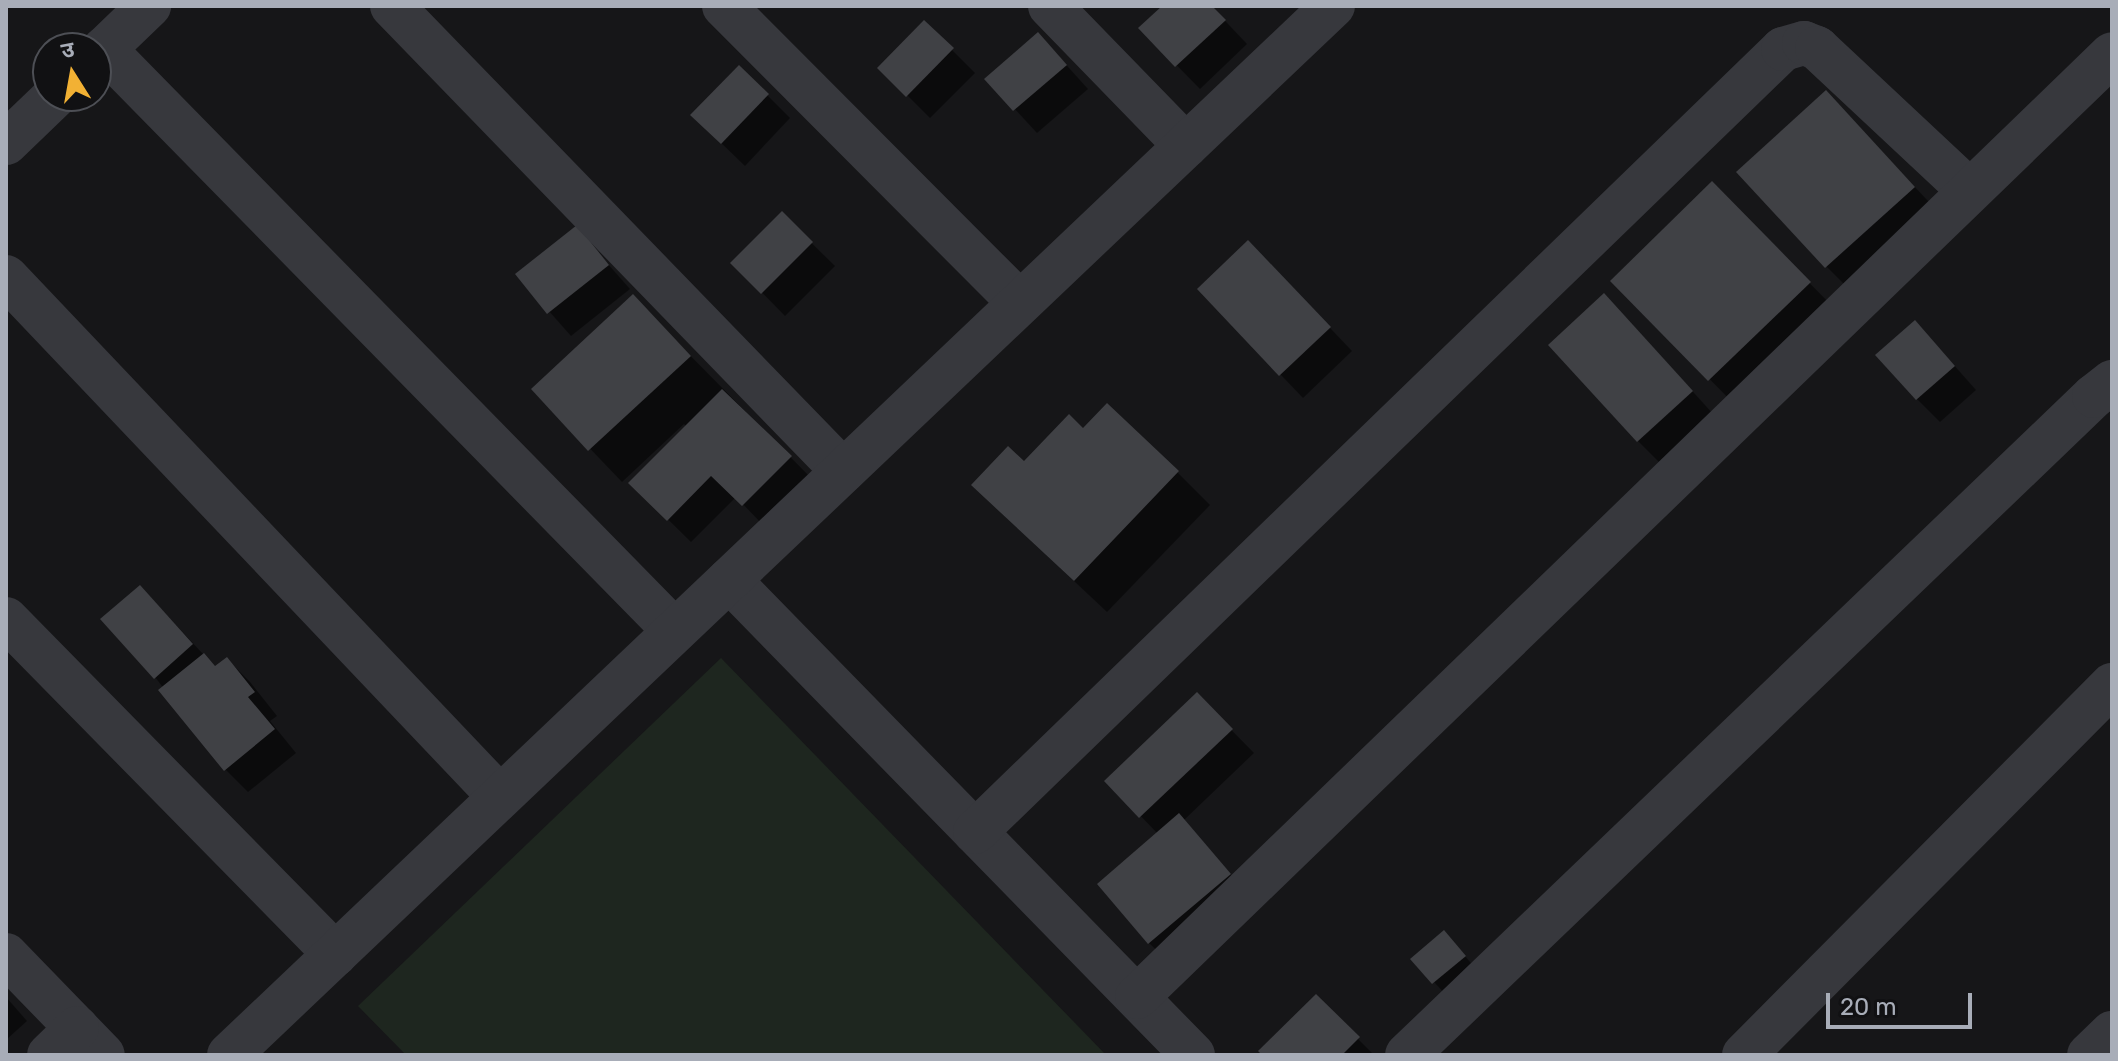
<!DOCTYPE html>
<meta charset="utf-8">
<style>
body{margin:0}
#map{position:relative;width:2118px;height:1061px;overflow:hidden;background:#161618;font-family:Rubik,"Noto Sans Devanagari",sans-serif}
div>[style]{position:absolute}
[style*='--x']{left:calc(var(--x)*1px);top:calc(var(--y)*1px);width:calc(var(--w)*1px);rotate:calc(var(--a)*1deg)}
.green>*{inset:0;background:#1e261f}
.shadow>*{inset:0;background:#0007}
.building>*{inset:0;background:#404145}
.minor>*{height:44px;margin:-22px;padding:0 22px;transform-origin:22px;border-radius:22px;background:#37383d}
span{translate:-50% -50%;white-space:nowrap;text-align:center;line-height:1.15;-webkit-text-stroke:6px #111113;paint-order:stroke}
.frame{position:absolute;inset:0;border:8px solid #a8adb8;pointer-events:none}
.north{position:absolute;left:32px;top:32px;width:80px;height:80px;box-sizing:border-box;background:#111113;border:2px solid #4d4f55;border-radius:50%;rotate:349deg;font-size:22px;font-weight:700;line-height:32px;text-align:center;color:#a8adb8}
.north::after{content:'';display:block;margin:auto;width:28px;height:36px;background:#f2b134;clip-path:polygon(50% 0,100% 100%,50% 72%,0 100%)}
.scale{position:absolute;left:1826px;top:993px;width:146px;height:36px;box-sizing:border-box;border:4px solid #a8adb8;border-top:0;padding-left:10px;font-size:24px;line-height:28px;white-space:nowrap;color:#a8adb8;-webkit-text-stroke:6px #111113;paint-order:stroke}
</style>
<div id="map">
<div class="green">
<div style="clip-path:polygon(721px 658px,1106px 1055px,406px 1055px,358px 1006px)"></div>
</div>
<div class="shadow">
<div style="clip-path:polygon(1164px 6px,1211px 6px,1247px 44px,1200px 89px,1141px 29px)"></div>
<div style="clip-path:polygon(924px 22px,975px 73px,930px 118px,880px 68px)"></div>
<div style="clip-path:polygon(1060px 58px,1088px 89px,1037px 133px,987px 79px)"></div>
<div style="clip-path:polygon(1826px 93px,1946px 220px,1859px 299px,1826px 266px)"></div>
<div style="clip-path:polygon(767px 95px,790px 118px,745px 166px,716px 138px)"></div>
<div style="clip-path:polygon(1712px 184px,1842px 316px,1742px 412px,1613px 281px)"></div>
<div style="clip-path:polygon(782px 214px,835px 266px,785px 316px,733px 263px)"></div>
<div style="clip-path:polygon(576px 228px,630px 289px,571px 336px,517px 275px)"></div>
<div style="clip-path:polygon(1271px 266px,1352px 351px,1303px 398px,1199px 289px)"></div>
<div style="clip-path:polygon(1627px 319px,1714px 415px,1661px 464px,1638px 441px)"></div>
<div style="clip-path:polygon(665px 330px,813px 480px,766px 528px,736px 497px,691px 542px,631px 483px,687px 427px,684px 424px,622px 482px,534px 390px)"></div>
<div style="clip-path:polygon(1937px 346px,1976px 390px,1940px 422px,1917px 399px)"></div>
<div style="clip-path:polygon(1083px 430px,1177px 472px,1210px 505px,1107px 612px,1006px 517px)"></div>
<div style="clip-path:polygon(162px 610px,216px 668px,227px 659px,250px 682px,277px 716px,270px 721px,296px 753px,248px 792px,225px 769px,155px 677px)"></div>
<div style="clip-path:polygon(1197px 695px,1254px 753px,1183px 821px,1252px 898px,1172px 965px,1149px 943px,1158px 834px,1107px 781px)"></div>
<div style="clip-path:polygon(1455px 944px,1475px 968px,1445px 994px,1413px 959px)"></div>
<div style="clip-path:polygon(6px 997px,27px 1021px,6px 1040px)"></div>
<div style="clip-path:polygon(1316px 997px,1374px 1055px,1265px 1055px)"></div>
</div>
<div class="building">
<div style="clip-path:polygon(1162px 6px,1212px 6px,1226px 20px,1175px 67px,1138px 28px)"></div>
<div style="clip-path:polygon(924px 20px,954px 48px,906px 97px,877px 68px)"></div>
<div style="clip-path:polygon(1038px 32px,1067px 65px,1013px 111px,984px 79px)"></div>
<div style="clip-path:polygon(739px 65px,769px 94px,721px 144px,690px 115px)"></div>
<div style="clip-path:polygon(1826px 90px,1915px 187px,1825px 268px,1736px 172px)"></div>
<div style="clip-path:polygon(1712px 181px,1811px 282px,1708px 381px,1610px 281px)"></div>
<div style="clip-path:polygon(782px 211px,813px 242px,761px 294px,730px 263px)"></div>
<div style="clip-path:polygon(577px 225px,609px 265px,547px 314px,515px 274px)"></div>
<div style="clip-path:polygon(1248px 240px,1331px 327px,1279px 376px,1197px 289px)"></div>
<div style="clip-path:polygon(1604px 293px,1693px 391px,1637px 442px,1548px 345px)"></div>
<div style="clip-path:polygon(633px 294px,691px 356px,588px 451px,531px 389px)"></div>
<div style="clip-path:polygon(1915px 320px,1955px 366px,1916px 400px,1875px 355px)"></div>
<div style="clip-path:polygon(722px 389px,792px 456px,742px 506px,711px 476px,667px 521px,628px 483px)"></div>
<div style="clip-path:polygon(1107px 403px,1179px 471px,1074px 581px,971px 485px,1008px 446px,1024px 461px,1069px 414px,1083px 428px)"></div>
<div style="clip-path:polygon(140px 585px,193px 644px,154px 679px,100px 619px)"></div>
<div style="clip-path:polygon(204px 653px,215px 666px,227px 657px,255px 692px,248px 697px,275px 729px,224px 771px,158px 690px)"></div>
<div style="clip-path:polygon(1197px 692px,1233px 729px,1139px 818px,1104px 781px)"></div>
<div style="clip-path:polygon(1179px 813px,1231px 874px,1148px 944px,1097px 884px)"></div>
<div style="clip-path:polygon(1444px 930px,1466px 956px,1432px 984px,1410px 959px)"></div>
<div style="clip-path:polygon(1316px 994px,1360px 1037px,1342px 1055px,1262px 1055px,1258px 1051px)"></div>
</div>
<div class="minor">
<div style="--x:392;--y:6;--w:648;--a:45.88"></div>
<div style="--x:724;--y:6;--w:419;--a:45.1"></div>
<div style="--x:1050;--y:6;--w:195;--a:45.8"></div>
<div style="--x:104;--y:49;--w:815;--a:45.55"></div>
<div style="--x:96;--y:57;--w:74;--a:-43.9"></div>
<div style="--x:6;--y:143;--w:68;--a:-43.8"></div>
<div style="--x:6;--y:277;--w:717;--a:46.47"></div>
<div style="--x:729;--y:580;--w:664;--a:45.67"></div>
<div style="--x:6;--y:619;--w:470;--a:45.5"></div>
<div style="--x:975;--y:832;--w:1125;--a:-44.1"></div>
<div style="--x:1783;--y:49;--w:22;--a:-16"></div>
<div style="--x:1804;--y:43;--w:14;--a:21"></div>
<div style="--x:1817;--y:48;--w:209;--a:43.1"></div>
<div style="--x:6;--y:955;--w:139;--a:45.9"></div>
<div style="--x:1137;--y:997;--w:1356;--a:-44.04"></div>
<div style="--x:49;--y:1055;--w:39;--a:-44"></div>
<div style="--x:229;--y:1055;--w:1523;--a:-43.54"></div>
<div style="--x:1407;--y:1055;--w:952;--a:-43.81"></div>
<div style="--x:2094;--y:396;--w:23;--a:-38"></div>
<div style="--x:1744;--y:1055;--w:522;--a:-45.16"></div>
<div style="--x:2089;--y:1055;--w:32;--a:-44"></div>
</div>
<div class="frame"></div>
<div class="north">उ</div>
<div class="scale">20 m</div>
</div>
